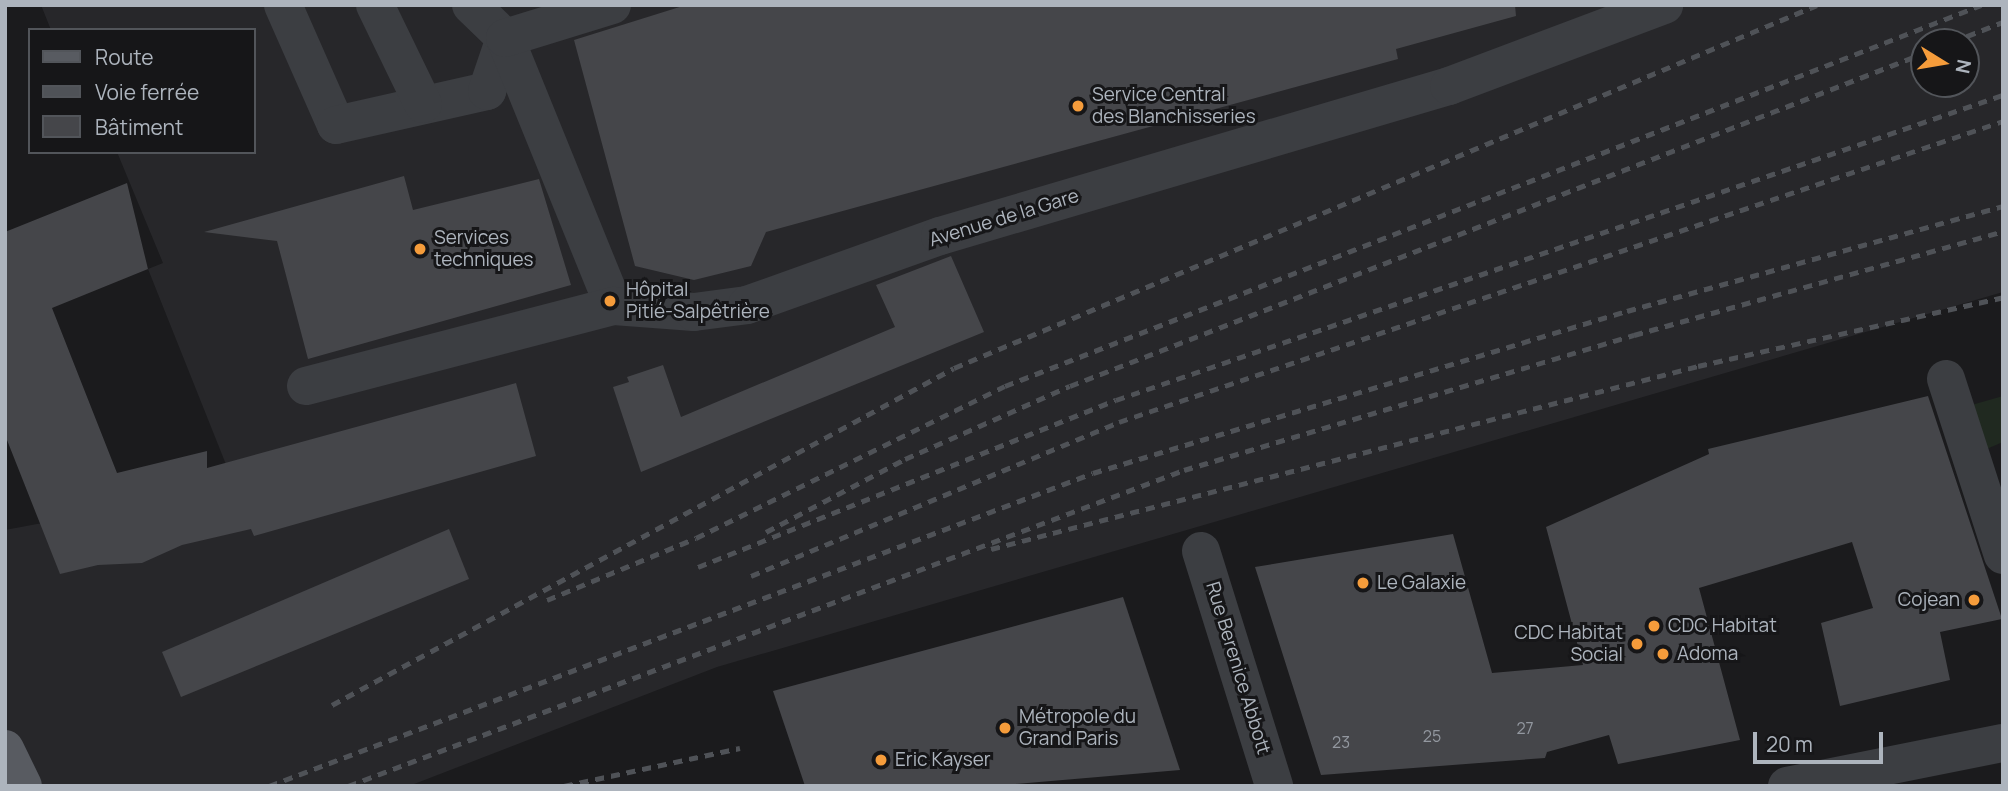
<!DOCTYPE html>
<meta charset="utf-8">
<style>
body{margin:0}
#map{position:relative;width:2008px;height:791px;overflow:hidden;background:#1b1b1d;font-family:Manrope,sans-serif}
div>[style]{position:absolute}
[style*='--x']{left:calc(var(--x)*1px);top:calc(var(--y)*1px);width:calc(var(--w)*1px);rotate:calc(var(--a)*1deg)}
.built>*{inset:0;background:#27272a}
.green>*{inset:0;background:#202920}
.building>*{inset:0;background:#45464a}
.minor>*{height:38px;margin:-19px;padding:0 19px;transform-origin:19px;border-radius:19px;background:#3c3e42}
.major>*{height:38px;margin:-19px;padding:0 19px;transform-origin:19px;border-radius:19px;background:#585b61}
.rail>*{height:5px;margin-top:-2.5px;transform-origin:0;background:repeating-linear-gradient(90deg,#4f5257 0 9px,transparent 0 16px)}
.dots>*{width:19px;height:19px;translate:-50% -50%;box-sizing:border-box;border:4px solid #161618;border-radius:50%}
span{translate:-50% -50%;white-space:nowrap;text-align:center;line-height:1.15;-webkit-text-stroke:6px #161618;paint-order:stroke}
.number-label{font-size:16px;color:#9398a0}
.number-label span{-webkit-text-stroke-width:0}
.poi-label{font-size:19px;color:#adb4bd}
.left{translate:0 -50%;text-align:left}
.right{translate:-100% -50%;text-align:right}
.street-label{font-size:19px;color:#adb4bd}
.frame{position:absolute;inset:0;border:7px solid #adb4bd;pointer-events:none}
.legend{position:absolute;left:28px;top:28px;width:228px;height:126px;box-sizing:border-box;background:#161618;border:2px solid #52555a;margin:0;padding:9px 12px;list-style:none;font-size:21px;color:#adb4bd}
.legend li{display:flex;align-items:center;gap:14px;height:35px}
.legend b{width:35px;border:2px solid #52555a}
.north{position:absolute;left:1910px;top:28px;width:70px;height:70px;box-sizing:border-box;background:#161618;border:2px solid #52555a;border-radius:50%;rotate:101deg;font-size:19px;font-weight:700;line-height:28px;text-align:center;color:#adb4bd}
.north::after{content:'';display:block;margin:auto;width:24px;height:32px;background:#f59c3b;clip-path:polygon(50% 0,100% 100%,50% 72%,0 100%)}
.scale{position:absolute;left:1753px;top:732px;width:130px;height:32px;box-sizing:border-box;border:4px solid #adb4bd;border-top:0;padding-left:9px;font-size:21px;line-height:24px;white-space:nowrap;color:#adb4bd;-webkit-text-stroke:5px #161618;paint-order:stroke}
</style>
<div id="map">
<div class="built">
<div style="clip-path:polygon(evenodd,41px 5px,2003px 5px,2003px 292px,717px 667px,409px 786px,5px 786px,5px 530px,235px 487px,148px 269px,163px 263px,117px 152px,254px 152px,254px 30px,51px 30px,41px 5px,1924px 42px,1966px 42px,1966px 84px,1924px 84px,1924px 42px)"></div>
</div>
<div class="green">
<div style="clip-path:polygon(2003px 396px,2003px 442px,1982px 451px,1968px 406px)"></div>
</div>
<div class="building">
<div style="clip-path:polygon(686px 5px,1515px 5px,1516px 16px,1396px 49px,1398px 59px,766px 232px,751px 266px,694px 280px,635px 266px,574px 40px)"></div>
<div style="clip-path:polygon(404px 176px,413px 210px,539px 179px,571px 285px,308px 359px,277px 241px,204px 232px)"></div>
<div style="clip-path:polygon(127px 183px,148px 269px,52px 308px,117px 473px,207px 451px,207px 468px,516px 383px,536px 456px,254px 536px,251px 529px,182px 545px,142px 563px,98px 565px,60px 574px,5px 435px,5px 232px)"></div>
<div style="clip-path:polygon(951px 256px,984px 332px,641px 472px,613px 387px,629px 382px,627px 377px,663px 365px,681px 417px,895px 327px,876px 285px)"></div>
<div style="clip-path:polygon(1928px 396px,2002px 619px,1940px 632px,1950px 680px,1840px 706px,1821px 623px,1873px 608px,1852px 542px,1699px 588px,1740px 740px,1618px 764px,1609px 735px,1547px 752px,1545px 758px,1321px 775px,1255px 567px,1453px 534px,1492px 673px,1583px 665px,1546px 527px,1709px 454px,1708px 449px)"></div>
<div style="clip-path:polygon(449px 529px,469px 579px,181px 697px,162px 652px)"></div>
<div style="clip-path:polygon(1123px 597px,1180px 770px,993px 786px,805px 786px,773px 691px)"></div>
</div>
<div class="minor">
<div style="--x:283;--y:5;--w:131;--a:66.2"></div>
<div style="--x:336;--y:125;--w:155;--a:-12.7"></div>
<div style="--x:487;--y:91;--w:56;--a:-71.2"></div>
<div style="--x:375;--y:5;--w:110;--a:64.1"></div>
<div style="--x:471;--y:5;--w:47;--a:44.1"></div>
<div style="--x:505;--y:38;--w:289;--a:67.9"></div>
<div style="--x:614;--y:306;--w:80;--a:4.3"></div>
<div style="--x:694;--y:312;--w:53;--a:-7.5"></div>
<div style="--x:747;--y:305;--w:205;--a:-19.7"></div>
<div style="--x:940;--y:236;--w:531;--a:-16.42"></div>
<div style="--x:1449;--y:86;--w:230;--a:-20.6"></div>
<div style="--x:505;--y:38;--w:112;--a:-17.1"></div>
<div style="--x:1946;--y:379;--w:185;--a:72.1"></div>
<div style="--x:306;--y:386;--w:318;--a:-14.6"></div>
<div style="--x:1201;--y:551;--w:246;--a:72.7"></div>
<div style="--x:1787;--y:786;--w:220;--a:-11.3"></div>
</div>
<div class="major">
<div style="--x:5;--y:749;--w:41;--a:64.1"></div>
</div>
<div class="rail">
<div style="--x:1952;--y:42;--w:55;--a:-21.4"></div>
<div style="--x:766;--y:532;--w:157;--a:-27.7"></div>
<div style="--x:905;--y:459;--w:180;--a:-23.9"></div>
<div style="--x:1070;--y:386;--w:917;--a:-21.3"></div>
<div style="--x:991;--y:549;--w:730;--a:-14.51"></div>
<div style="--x:1698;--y:366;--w:313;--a:-12.7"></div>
<div style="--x:698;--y:567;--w:450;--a:-21.8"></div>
<div style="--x:1116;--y:400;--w:938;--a:-18.98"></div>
<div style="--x:751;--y:576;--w:399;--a:-22.7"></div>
<div style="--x:1119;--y:422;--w:934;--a:-18.8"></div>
<div style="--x:547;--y:600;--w:161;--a:-22.6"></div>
<div style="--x:696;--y:538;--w:344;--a:-26.2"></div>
<div style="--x:1005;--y:386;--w:1048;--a:-21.32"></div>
<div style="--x:332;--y:705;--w:707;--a:-28.45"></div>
<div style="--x:954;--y:368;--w:936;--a:-22.81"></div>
<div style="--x:269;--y:786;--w:881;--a:-20.8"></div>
<div style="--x:1093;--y:473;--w:558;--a:-16.88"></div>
<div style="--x:1627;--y:311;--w:390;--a:-15.6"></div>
<div style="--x:348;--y:786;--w:894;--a:-20.71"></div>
<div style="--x:1184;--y:470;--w:470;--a:-16.7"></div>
<div style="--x:1634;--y:335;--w:383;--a:-15.7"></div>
<div style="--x:564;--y:786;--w:180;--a:-12.2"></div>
</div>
<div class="dots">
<div style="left:1078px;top:106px;background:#f59c3b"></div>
<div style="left:420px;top:249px;background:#f59c3b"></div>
<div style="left:610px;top:301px;background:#f59c3b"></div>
<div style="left:1363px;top:583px;background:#f59c3b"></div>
<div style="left:1974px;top:600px;background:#f59c3b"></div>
<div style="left:1654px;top:626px;background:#f59c3b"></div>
<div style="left:1637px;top:644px;background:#f59c3b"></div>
<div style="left:1663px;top:654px;background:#f59c3b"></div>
<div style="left:1005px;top:728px;background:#f59c3b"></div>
<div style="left:881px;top:760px;background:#f59c3b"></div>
</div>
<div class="number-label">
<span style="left:1525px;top:728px">27</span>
<span style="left:1432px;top:736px">25</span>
<span style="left:1341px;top:742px">23</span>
</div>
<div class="poi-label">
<span class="left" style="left:1092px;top:106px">Service Central<br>des Blanchisseries</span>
<span class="left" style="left:434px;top:249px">Services<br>techniques</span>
<span class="left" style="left:626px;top:301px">Hôpital<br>Pitié-Salpêtrière</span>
<span class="left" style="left:1377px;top:583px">Le Galaxie</span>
<span class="right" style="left:1960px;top:600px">Cojean</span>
<span class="left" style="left:1668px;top:626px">CDC Habitat</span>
<span class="right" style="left:1623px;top:644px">CDC Habitat<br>Social</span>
<span class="left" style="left:1677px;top:654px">Adoma</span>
<span class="left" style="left:1019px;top:728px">Métropole du<br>Grand Paris</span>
<span class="left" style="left:895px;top:760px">Eric Kayser</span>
</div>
<div class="street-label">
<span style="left:1004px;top:218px;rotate:-17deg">Avenue de la Gare</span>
<span style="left:1238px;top:668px;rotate:73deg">Rue Berenice Abbott</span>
</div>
<div class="frame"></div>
<ul class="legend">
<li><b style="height:9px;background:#585b61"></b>Route</li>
<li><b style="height:9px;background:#4f5257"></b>Voie ferrée</li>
<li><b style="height:19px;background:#45464a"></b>Bâtiment</li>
</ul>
<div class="north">N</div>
<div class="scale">20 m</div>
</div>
